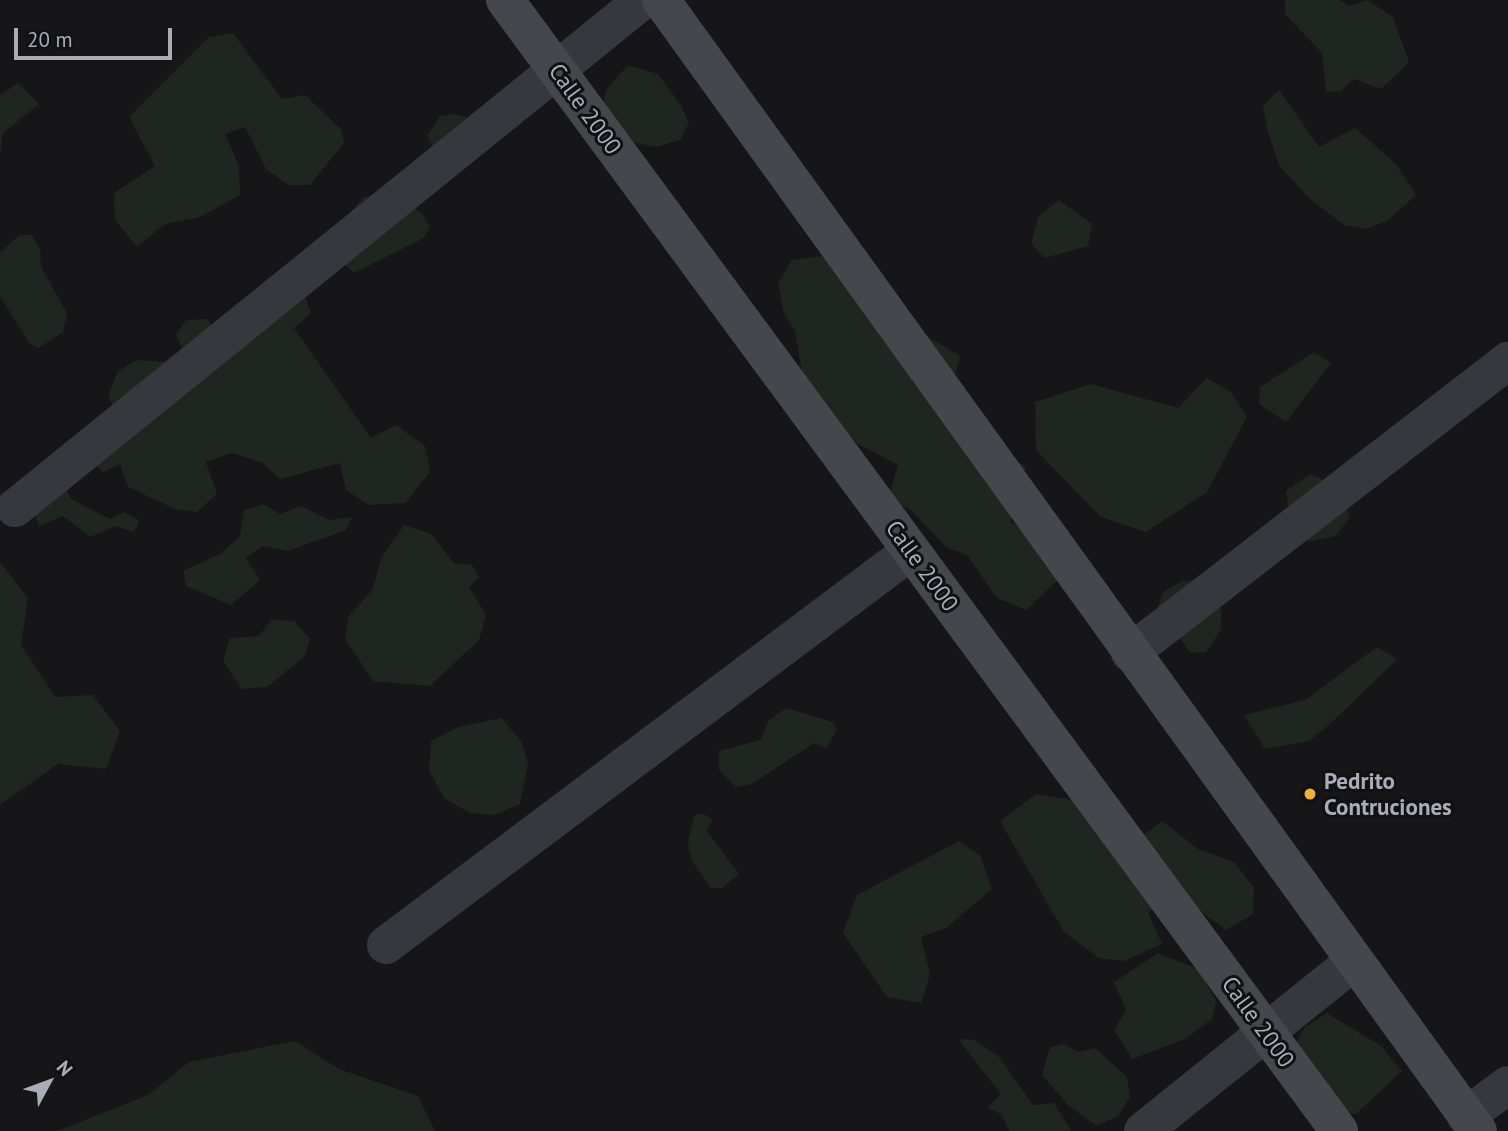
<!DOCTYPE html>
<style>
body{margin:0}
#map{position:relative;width:1508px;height:1131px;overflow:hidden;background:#161618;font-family:"PT Sans",sans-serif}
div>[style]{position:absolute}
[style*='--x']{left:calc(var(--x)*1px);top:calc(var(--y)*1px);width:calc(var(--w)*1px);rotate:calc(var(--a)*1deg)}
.green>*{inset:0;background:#1e261f}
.street>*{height:38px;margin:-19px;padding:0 19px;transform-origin:19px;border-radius:19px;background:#37383d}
.secondary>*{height:38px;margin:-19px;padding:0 19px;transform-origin:19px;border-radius:19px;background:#45474d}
.dots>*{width:19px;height:19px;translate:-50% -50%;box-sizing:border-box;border:4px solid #111113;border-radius:50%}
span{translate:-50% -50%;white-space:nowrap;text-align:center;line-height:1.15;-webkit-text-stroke:6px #111113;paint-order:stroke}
.street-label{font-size:23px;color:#a8adb8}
.poi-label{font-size:23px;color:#a8adb8;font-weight:700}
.left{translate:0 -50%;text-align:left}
.north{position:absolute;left:14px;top:1047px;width:70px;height:70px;-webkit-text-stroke:5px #111113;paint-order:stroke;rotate:49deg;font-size:19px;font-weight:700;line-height:28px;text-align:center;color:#a8adb8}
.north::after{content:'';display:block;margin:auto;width:24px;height:32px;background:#a8adb8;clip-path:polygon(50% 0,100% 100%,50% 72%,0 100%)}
.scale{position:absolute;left:14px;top:28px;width:158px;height:32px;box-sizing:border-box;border:4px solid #a8adb8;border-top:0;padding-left:9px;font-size:21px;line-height:24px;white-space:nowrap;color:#a8adb8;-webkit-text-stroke:5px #111113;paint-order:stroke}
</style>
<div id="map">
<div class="green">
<div style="clip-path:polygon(1285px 0,1340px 0,1349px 6px,1367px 0,1393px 17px,1409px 62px,1381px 89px,1354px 79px,1341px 91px,1326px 92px,1322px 53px,1285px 14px)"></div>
<div style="clip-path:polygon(233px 33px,282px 99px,305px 95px,341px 129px,344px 143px,310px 185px,288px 185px,266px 169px,245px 127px,225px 134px,239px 166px,240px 195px,200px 217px,165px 224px,137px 247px,115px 220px,114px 193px,155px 166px,129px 117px,209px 37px)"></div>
<div style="clip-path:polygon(628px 65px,658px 74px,680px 104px,689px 123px,680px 140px,656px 147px,626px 141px,600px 117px,606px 90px)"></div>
<div style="clip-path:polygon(18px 83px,39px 104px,3px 133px,0 156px,0 95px)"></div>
<div style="clip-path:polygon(1279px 90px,1319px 147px,1355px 128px,1396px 164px,1416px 195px,1387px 221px,1366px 229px,1344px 225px,1310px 199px,1279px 165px,1267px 129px,1263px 106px)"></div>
<div style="clip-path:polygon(453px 114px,491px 122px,440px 158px,427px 136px,440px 116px)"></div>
<div style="clip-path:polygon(381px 191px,422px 213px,430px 227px,424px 238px,354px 273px,334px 255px,344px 220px,363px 198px)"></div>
<div style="clip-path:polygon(1059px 200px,1092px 224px,1088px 246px,1044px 258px,1031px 243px,1038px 217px)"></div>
<div style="clip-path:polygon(20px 235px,31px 235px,40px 248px,41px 267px,67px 313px,63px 332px,39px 348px,29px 343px,0 296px,0 252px)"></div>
<div style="clip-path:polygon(830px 255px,922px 333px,960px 356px,946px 413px,1026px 467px,1010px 522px,1033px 533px,1060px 578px,1026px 610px,997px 598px,967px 555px,946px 547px,911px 510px,888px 500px,898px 465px,839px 434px,803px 378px,795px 331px,784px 313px,778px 283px,792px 260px)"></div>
<div style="clip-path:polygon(302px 289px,311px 313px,294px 328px,371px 438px,396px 425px,425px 446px,430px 472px,405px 503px,368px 505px,346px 490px,340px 463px,280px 479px,263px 463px,232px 453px,206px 462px,217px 494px,197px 512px,175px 509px,128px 487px,120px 464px,103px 472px,84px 454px,118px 417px,108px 395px,118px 371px,137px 360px,190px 364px,176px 335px,186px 320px,207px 319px,227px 342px)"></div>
<div style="clip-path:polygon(1314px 352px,1331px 363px,1286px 422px,1259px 404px,1260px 387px)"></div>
<div style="clip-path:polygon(1207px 378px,1231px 392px,1247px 417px,1207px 492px,1146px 532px,1101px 517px,1036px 450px,1035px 402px,1091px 384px,1178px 408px)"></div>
<div style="clip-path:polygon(1310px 474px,1339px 487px,1350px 518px,1335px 536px,1309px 542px,1290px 521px,1286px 491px)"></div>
<div style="clip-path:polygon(66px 488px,70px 498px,86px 507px,110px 519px,124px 512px,138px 520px,138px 525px,133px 532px,116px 526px,90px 537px,63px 516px,39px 526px,33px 510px)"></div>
<div style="clip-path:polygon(264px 504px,280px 514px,301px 506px,329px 520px,352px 517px,346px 530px,288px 551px,262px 546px,246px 558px,260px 580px,231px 605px,186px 586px,183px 571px,220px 554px,240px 536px,244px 510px)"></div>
<div style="clip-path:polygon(404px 525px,431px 534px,454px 563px,472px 565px,479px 577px,469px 587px,486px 615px,479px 640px,430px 686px,373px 681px,345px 639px,348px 617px,373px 589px,381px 558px)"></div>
<div style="clip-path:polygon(0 562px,28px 598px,21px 645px,55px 697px,93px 695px,120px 731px,106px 769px,58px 764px,0 805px)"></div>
<div style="clip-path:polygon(1182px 581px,1201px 582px,1221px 609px,1221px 630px,1206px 652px,1190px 653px,1158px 607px,1163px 592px)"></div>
<div style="clip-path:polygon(271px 620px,294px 621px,310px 639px,305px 656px,267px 687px,242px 689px,223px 661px,230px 638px,259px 636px)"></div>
<div style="clip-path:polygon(1377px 647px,1397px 659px,1329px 725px,1309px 741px,1265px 749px,1244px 715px,1305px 700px)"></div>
<div style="clip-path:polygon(786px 708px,833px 722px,837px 730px,826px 748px,814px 743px,752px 784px,736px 787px,719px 770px,719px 751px,760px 740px,769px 720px)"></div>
<div style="clip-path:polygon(501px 718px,521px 741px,528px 764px,520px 804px,495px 815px,470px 813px,444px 798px,429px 770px,431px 741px,458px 727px)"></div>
<div style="clip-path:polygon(1036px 794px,1091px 803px,1141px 837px,1162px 821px,1198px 849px,1234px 862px,1254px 888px,1253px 914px,1226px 930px,1179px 895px,1148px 912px,1162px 944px,1124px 961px,1099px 958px,1064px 932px,1000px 821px)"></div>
<div style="clip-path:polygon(704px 814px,712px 820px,707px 831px,739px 874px,722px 888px,711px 888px,692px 861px,688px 843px,694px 815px)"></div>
<div style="clip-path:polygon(959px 841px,980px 855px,992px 889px,946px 928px,921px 937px,930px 974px,921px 1003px,887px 997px,843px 933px,857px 895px)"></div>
<div style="clip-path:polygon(1158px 953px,1198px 969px,1216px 1001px,1212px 1019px,1185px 1039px,1132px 1059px,1114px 1030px,1126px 1010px,1114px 982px)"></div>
<div style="clip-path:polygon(1327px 1013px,1381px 1046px,1402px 1071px,1356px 1114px,1318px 1110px,1296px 1043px,1305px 1027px)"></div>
<div style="clip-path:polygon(958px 1039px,975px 1040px,999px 1057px,1033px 1105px,1054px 1103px,1071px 1131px,1009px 1131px,1001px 1114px,987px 1108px,1001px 1094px)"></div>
<div style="clip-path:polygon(295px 1041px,339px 1069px,418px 1096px,435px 1131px,57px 1131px,148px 1095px,189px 1062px)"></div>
<div style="clip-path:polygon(1064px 1044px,1078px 1052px,1095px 1048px,1127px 1077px,1130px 1097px,1118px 1116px,1097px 1126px,1069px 1106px,1042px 1075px,1050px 1047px)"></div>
</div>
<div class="street">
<div style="--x:15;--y:508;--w:808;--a:-38.97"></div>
<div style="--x:1130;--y:653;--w:478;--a:-37.7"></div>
<div style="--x:386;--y:945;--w:656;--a:-36.89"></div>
<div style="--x:1466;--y:1116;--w:52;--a:-36.4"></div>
<div style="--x:1143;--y:1131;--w:268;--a:-38.8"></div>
</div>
<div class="secondary">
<div style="--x:505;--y:0;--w:1405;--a:53.59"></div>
<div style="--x:661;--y:0;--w:1395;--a:54.16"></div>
</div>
<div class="dots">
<div style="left:1310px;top:794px;background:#f2b134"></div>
</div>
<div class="street-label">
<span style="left:585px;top:109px;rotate:54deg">Calle 2000</span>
<span style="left:922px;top:566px;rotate:54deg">Calle 2000</span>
<span style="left:1258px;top:1022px;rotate:54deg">Calle 2000</span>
</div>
<div class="poi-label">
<span class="left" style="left:1324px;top:794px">Pedrito<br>Contruciones</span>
</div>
<div class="north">N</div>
<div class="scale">20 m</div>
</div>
